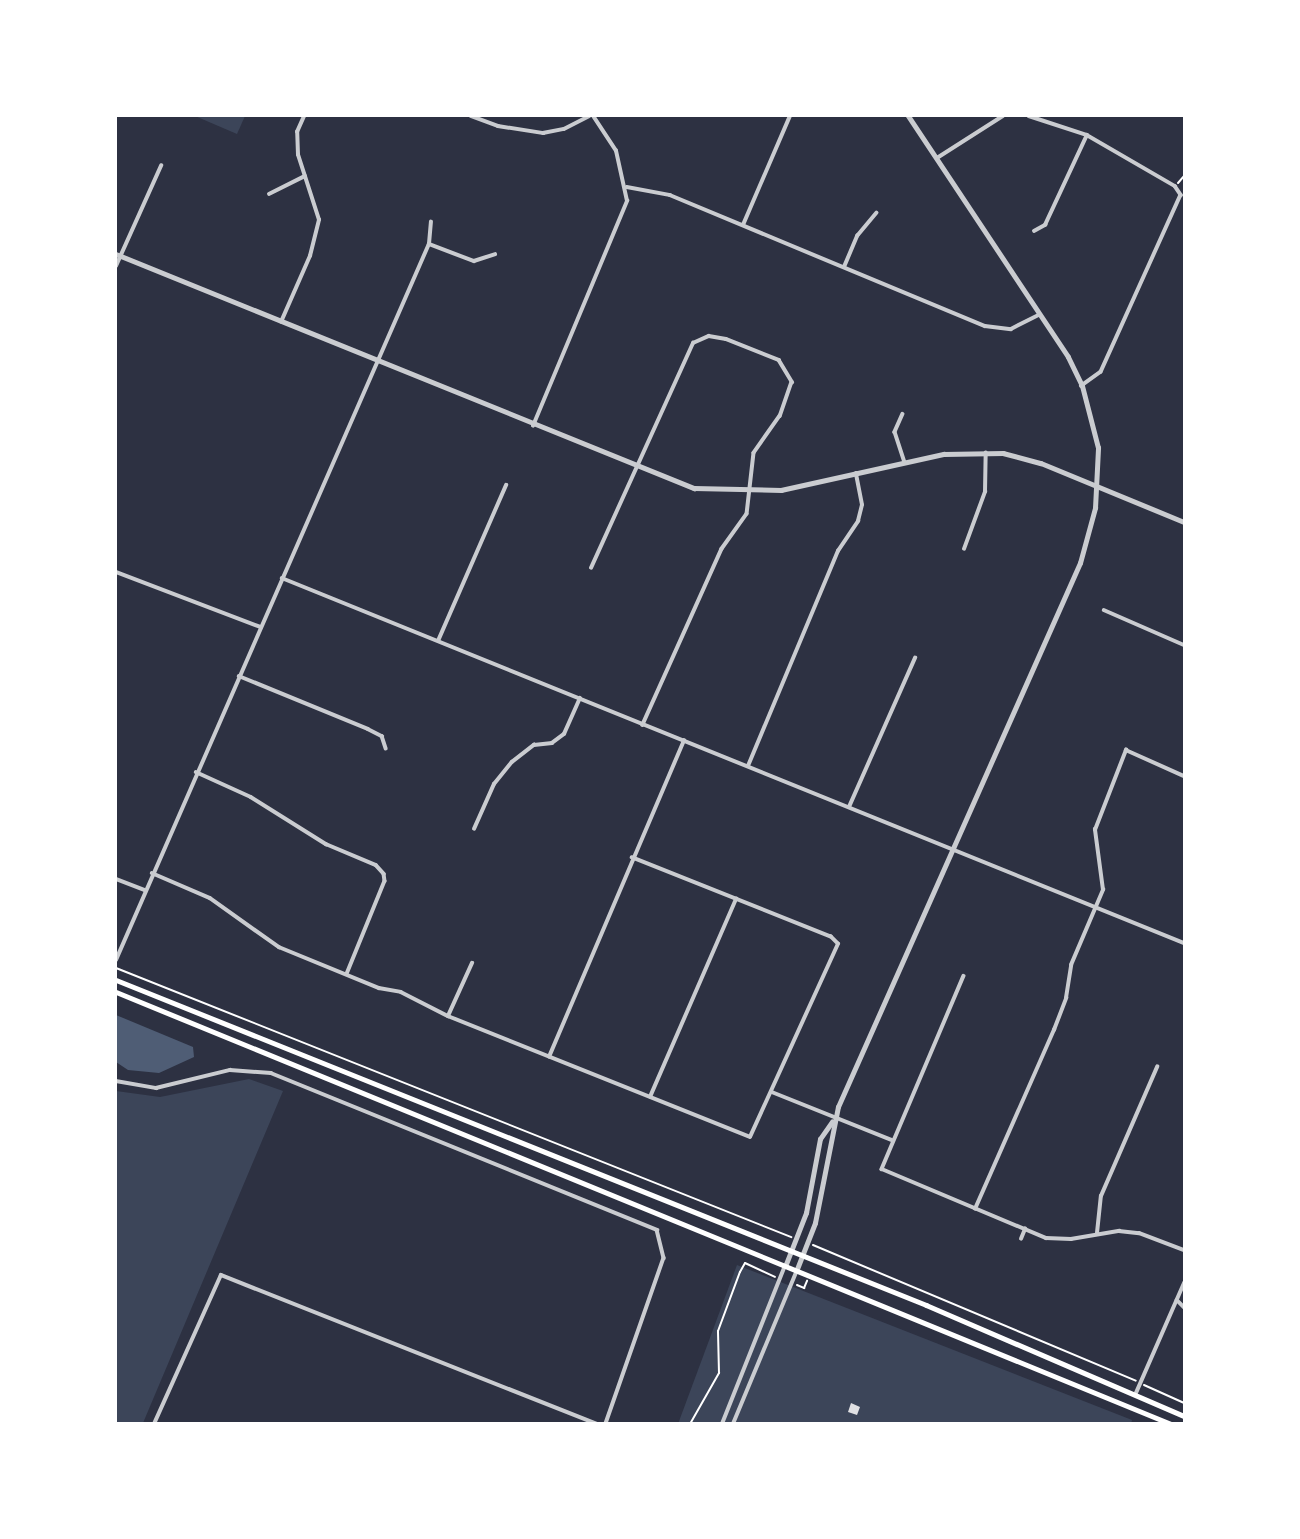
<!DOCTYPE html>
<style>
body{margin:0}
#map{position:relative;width:1300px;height:1539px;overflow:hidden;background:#2d3142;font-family:"Golos Text",sans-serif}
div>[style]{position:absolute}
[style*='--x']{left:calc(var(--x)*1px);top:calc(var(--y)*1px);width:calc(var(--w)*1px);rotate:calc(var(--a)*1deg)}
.green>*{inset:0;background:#3c4559}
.water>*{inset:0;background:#4f5d75}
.building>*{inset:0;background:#e0e0e3}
.path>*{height:2px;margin:-1px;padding:0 1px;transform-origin:1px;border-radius:1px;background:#fff}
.minor>*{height:3.5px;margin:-1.75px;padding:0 1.75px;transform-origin:1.75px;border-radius:1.75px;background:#caccd0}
.tertiary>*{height:4.5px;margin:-2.25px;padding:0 2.25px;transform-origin:2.25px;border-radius:2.25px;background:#caccd0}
.secondary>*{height:5px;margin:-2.5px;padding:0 2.5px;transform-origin:2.5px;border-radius:2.5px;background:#fff}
span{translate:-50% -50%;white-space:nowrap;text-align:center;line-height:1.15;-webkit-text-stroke:7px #fff;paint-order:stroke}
.frame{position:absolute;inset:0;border:117px solid #fff;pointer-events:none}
</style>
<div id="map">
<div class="green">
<div style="clip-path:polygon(195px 116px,245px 116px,237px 134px)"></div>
<div style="clip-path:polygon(249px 1079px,283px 1091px,143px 1423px,116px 1423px,116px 1091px,160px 1097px)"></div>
<div style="clip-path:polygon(737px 1265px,1132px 1420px,1131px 1424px,678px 1424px)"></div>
</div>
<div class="water">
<div style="clip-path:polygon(116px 1015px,193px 1047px,194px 1057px,159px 1073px,128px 1070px,116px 1062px)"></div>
</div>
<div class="building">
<div style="clip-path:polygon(851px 1403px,860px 1407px,857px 1415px,848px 1412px)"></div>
</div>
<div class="path">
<div style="--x:1178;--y:183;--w:9;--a:-49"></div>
<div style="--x:116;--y:968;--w:727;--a:21.73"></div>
<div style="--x:813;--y:1245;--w:350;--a:22.8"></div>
<div style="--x:797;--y:1285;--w:8;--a:23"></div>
<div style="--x:804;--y:1288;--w:8;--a:-67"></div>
<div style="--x:1144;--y:1385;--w:44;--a:24.2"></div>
<div style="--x:690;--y:1424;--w:59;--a:-60.4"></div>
<div style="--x:719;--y:1373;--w:42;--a:-91.4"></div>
<div style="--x:718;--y:1331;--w:63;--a:-69.6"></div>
<div style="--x:740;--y:1272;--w:10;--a:-61"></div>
<div style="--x:745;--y:1263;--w:33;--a:25"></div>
</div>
<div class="minor">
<div style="--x:471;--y:116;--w:29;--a:20"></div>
<div style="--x:498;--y:126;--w:46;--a:8.8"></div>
<div style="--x:543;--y:133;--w:21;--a:-11"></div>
<div style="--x:564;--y:129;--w:28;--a:-27"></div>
<div style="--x:1029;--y:116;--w:61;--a:18.1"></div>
<div style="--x:1087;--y:135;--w:102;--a:30.1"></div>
<div style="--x:1175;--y:186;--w:11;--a:56"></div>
<div style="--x:1181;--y:195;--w:194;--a:114.3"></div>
<div style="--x:1101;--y:372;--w:24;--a:144"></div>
<div style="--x:937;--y:158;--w:78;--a:-32.5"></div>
<div style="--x:627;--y:187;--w:44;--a:10.5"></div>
<div style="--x:670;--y:195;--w:341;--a:22.6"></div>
<div style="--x:985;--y:326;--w:26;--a:7"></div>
<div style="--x:1011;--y:329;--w:31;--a:-27"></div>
<div style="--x:269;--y:194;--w:40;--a:-26.6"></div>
<div style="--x:743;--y:225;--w:119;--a:-66.7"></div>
<div style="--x:1034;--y:231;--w:13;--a:-29"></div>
<div style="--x:1045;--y:225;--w:99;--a:-65"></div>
<div style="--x:429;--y:244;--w:48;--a:20.7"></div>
<div style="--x:474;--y:261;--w:22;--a:-18"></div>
<div style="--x:116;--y:266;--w:110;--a:-65.8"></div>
<div style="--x:844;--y:267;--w:34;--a:-67"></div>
<div style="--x:857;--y:236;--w:30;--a:-50"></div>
<div style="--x:281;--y:322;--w:72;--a:-66.3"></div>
<div style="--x:310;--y:256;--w:37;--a:-76"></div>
<div style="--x:319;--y:220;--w:68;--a:-107.9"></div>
<div style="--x:298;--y:155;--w:23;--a:-92"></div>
<div style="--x:297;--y:132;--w:17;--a:-66"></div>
<div style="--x:903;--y:414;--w:20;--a:114"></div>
<div style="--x:895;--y:432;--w:32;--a:72"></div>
<div style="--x:533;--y:426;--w:244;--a:-67.3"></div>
<div style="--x:627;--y:201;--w:51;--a:-102.4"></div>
<div style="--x:616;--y:151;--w:42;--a:-123.3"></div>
<div style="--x:964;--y:549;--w:61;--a:-69.8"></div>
<div style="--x:985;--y:492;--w:39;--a:-89"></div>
<div style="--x:591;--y:568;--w:247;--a:-65.6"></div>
<div style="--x:693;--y:343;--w:17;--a:-24"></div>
<div style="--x:709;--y:336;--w:17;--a:10"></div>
<div style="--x:726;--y:339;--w:57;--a:21.6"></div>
<div style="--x:779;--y:360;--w:26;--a:59"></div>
<div style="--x:792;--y:382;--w:36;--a:109"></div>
<div style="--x:780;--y:416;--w:45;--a:125.1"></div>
<div style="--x:754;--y:453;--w:61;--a:96.5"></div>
<div style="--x:747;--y:514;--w:43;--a:125.5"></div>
<div style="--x:722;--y:549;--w:193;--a:114.2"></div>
<div style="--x:116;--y:572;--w:155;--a:20.8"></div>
<div style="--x:282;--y:578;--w:973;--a:22.03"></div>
<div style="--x:1104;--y:610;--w:87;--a:23.6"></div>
<div style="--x:438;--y:641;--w:170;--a:-66.4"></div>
<div style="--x:239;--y:676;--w:139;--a:22.3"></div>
<div style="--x:368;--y:729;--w:16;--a:27"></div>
<div style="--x:382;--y:736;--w:13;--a:72"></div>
<div style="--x:748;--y:766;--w:233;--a:-67.3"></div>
<div style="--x:838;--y:551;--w:36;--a:-56"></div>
<div style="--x:858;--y:521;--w:16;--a:-76"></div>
<div style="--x:862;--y:505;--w:32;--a:-101"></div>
<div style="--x:196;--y:772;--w:60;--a:24.4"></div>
<div style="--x:251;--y:797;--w:89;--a:32.1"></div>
<div style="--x:326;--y:844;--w:54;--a:22.8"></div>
<div style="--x:376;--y:865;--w:12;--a:48"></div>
<div style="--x:384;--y:874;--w:7;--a:82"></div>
<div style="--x:385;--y:881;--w:100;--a:112.2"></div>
<div style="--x:849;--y:807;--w:163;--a:-66.1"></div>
<div style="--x:474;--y:829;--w:49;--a:-66"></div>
<div style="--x:494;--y:784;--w:28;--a:-51"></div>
<div style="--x:512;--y:762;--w:28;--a:-38"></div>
<div style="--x:534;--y:745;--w:18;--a:-6"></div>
<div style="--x:552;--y:743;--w:15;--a:-37"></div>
<div style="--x:564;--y:734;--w:39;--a:-66"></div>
<div style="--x:152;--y:873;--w:63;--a:23.3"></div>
<div style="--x:210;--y:898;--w:85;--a:35.4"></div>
<div style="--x:279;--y:947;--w:108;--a:22.3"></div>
<div style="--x:379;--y:988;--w:22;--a:10"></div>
<div style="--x:401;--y:992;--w:53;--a:27.1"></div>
<div style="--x:448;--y:1016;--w:325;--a:21.8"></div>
<div style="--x:750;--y:1137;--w:212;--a:-65.5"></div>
<div style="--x:838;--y:944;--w:10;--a:-135"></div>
<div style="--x:831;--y:937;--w:214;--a:-158.3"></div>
<div style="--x:116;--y:879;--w:30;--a:21"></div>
<div style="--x:116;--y:960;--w:781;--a:-66.39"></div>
<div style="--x:429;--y:244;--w:22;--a:-85"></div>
<div style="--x:964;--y:976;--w:210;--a:113"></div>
<div style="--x:882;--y:1169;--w:178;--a:22.8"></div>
<div style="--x:1046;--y:1238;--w:25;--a:2"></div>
<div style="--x:1071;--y:1239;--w:49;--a:-9.5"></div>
<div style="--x:1119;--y:1231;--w:20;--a:6"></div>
<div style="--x:1139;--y:1233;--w:48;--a:20.7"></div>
<div style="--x:448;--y:1016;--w:58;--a:-65.6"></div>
<div style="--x:549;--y:1057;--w:344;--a:-66.9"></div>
<div style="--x:116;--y:1081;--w:41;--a:9.9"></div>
<div style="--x:156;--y:1088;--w:76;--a:-13.7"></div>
<div style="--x:230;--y:1070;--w:41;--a:4.2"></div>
<div style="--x:271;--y:1073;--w:417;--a:22.1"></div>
<div style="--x:657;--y:1230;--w:29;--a:76"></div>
<div style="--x:664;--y:1258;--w:176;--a:109.3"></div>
<div style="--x:772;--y:1092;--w:129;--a:21.8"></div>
<div style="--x:650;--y:1097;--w:216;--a:-66.5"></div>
<div style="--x:975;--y:1209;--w:196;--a:-66.2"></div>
<div style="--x:1054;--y:1030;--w:34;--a:-69"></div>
<div style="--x:1066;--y:998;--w:33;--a:-81"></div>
<div style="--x:1071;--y:965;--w:82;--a:-66.9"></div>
<div style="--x:1103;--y:890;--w:61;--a:-97.6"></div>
<div style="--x:1095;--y:830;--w:86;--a:-68.8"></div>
<div style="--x:1126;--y:750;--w:64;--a:24.1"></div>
<div style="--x:1097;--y:1233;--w:37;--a:-84"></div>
<div style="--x:1101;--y:1196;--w:141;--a:-66.5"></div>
<div style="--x:1021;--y:1239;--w:11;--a:-68"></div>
<div style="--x:1177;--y:1300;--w:10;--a:45"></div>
<div style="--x:1136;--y:1393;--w:120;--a:-66.4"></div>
<div style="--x:154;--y:1424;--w:163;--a:-65.8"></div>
<div style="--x:221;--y:1275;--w:404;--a:21.6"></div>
<div style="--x:722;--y:1424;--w:170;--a:-68.3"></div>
<div style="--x:733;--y:1424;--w:167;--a:-67.4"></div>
</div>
<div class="tertiary">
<div style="--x:116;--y:254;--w:624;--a:22.04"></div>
<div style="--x:694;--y:488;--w:87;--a:1.3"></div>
<div style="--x:781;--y:490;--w:167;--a:-12.5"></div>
<div style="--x:944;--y:454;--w:59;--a:-1"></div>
<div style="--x:1003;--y:453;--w:39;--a:15"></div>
<div style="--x:1041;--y:463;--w:155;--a:22.4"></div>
<div style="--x:786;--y:1264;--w:55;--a:-68.6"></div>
<div style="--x:806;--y:1213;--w:75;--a:-79.3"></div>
<div style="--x:820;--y:1139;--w:21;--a:-55"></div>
<div style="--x:797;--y:1269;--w:49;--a:-68.6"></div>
<div style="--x:815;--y:1223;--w:118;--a:-78.8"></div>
<div style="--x:838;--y:1107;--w:595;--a:-66.02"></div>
<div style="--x:1080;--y:563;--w:57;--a:-74.7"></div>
<div style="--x:1095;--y:508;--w:60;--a:-87.1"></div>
<div style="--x:1098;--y:448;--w:64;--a:-104.5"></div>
<div style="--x:1082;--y:386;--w:32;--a:-116"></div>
<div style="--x:1068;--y:357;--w:289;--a:-123.6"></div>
</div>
<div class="secondary">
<div style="--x:116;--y:980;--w:873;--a:21.86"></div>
<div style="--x:926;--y:1305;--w:281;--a:23.3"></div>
<div style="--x:116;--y:992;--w:1140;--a:22.27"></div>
</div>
<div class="frame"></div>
</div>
